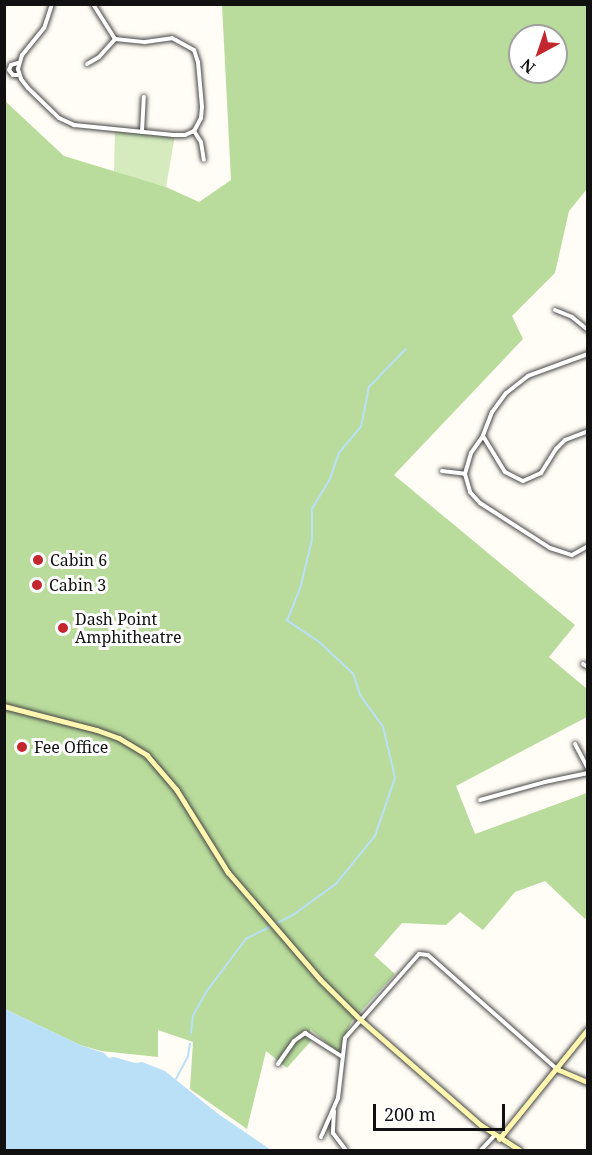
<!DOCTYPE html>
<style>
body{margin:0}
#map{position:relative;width:592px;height:1155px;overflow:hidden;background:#fffdf5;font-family:"Noto Serif",serif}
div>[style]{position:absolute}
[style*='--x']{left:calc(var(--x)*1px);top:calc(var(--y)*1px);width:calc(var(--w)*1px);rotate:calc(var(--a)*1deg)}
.green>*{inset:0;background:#d5ebbd}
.forest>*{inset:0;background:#b9dc9c}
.water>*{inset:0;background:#b9e0f7}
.stream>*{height:1.5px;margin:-0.75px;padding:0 0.75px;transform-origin:0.75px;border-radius:0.75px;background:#b9e0f7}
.roads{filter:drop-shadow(0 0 2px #444) drop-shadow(0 0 2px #444)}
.street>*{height:4px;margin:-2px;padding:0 2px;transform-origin:2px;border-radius:2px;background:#fff}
.secondary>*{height:4.5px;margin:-2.25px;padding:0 2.25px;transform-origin:2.25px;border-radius:2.25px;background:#fff6b0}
.dots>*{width:16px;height:16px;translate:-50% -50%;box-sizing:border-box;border:3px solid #fff;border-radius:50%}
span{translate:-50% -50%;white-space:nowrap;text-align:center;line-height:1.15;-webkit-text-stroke:6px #fff;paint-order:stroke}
.poi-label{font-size:16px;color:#111}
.left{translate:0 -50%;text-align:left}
.frame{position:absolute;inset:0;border:6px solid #111;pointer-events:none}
.north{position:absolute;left:508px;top:24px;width:60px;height:60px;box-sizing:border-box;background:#fff;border:2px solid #a0a0a0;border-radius:50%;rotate:220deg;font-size:16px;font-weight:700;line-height:24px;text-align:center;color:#111}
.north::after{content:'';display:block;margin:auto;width:21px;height:27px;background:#c4262e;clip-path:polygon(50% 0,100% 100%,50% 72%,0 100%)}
.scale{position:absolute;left:373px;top:1104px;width:132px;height:27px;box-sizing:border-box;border:3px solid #111;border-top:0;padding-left:8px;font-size:18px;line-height:21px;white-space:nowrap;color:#111;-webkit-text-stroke:4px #fff;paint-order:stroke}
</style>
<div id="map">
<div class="green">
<div style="clip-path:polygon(115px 129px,175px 135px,166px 187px,114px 172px)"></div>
</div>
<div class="forest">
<div style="clip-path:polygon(evenodd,222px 5px,587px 5px,587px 189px,569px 211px,555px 273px,512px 316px,523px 339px,394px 475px,575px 625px,549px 657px,587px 689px,587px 717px,456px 786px,475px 834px,587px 793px,587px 916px,585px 919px,545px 881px,515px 892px,483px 930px,460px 912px,446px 925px,402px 923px,374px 955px,395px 974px,352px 1021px,343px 1039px,340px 1054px,310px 1029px,311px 1041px,287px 1068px,266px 1051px,247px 1129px,190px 1089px,193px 1042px,158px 1030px,158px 1057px,101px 1051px,80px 1045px,5px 1009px,4px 100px,64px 156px,166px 187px,199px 202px,231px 180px,222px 5px,520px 36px,556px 36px,556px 72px,520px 72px,520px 36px)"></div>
</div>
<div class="water">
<div style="clip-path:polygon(5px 1009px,80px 1045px,104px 1053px,109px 1058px,114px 1057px,135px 1063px,142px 1062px,165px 1071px,217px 1113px,271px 1150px,5px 1150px)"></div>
</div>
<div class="stream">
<div style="--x:191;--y:1034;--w:18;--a:-84"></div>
<div style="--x:193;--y:1016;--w:29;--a:-61"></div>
<div style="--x:207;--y:991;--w:65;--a:-53.1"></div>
<div style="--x:246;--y:939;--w:53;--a:-27.1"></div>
<div style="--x:293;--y:915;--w:53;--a:-35.8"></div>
<div style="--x:336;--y:884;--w:62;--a:-50.9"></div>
<div style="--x:375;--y:836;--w:61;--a:-71"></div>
<div style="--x:395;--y:778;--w:52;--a:-103.2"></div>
<div style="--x:383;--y:727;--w:39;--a:-126"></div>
<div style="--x:360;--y:695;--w:22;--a:-108"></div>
<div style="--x:353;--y:674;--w:45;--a:-136.8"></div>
<div style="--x:320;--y:643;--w:40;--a:-146"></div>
<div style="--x:287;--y:621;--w:35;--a:-68"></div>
<div style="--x:300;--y:589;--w:50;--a:-76.2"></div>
<div style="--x:312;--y:540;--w:31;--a:-90"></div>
<div style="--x:312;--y:509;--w:35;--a:-59"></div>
<div style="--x:330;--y:479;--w:28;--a:-71"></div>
<div style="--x:339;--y:453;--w:34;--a:-50"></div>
<div style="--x:361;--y:427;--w:41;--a:-78.7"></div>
<div style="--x:369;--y:387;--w:52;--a:-45.8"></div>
<div style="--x:176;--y:1079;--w:26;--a:-62"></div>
<div style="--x:188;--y:1056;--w:12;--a:-81"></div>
</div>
<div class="roads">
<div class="street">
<div style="--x:52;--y:4;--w:25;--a:108"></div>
<div style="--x:44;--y:28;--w:35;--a:129"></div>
<div style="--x:22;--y:55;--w:15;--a:106"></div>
<div style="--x:18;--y:69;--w:10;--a:73"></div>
<div style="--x:21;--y:79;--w:11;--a:52"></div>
<div style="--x:28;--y:88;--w:43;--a:44.1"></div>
<div style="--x:59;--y:118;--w:17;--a:25"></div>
<div style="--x:74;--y:125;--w:100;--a:5.8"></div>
<div style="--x:173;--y:135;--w:12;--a:0"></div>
<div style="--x:185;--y:135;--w:10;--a:-24"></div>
<div style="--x:93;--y:4;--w:41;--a:57.8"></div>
<div style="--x:115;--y:39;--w:30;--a:6"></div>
<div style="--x:145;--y:42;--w:27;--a:-8"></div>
<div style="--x:172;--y:38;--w:25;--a:29"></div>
<div style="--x:194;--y:50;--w:13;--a:72"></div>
<div style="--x:198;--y:62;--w:45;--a:84.9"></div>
<div style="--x:202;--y:107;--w:11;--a:95"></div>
<div style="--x:201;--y:118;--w:15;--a:118"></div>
<div style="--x:18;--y:63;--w:7;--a:164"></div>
<div style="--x:11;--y:65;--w:5;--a:112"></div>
<div style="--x:9;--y:70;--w:6;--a:51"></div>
<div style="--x:13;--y:75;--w:6;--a:0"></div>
<div style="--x:87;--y:64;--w:14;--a:-30"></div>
<div style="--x:99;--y:57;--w:24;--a:-48"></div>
<div style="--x:194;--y:131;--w:13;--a:58"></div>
<div style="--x:201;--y:142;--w:18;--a:81"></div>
<div style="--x:142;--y:132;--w:35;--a:-87"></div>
<div style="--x:555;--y:310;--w:18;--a:22"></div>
<div style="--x:572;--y:317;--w:21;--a:39"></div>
<div style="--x:588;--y:354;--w:64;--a:159.9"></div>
<div style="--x:528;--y:376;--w:28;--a:142"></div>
<div style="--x:506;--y:393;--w:24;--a:126"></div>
<div style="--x:492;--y:412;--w:26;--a:111"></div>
<div style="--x:483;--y:436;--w:21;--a:125"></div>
<div style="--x:471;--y:453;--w:22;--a:106"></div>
<div style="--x:465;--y:474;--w:19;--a:74"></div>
<div style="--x:470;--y:492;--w:15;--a:48"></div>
<div style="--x:480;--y:503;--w:83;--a:32.7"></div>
<div style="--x:550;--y:548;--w:23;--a:18"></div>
<div style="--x:572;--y:555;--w:18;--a:-29"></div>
<div style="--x:483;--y:436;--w:42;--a:58.6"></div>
<div style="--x:505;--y:472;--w:20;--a:27"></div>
<div style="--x:523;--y:481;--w:20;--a:-24"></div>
<div style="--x:541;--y:473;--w:28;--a:-58"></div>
<div style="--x:556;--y:449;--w:13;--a:-45"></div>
<div style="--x:565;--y:440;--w:25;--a:-21"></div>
<div style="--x:442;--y:471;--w:23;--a:7"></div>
<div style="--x:583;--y:664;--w:6;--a:31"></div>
<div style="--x:575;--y:744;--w:27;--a:62"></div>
<div style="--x:480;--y:800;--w:67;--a:-15.5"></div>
<div style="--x:545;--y:782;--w:44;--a:-11.8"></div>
<div style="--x:278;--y:1064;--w:28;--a:-55"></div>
<div style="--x:294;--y:1041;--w:14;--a:-36"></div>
<div style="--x:305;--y:1033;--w:43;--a:32.6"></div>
<div style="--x:334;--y:1111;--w:22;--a:93"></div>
<div style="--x:333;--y:1133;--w:21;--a:53"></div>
<div style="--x:321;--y:1137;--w:43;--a:-66.4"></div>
<div style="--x:338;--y:1098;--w:60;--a:-83.3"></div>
<div style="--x:345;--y:1038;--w:112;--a:-48.6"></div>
<div style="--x:419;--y:954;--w:9;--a:6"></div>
<div style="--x:428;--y:955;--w:172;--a:41.5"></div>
<div style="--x:481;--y:1150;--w:19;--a:-47"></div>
</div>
<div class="secondary">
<div style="--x:4;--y:706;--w:96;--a:14.5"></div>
<div style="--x:97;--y:730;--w:23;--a:20"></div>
<div style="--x:119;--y:738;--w:33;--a:31"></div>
<div style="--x:147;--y:755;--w:46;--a:49.4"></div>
<div style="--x:177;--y:790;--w:97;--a:58.1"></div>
<div style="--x:228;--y:872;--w:141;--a:49.3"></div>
<div style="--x:320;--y:979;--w:58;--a:45"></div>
<div style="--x:361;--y:1020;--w:159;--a:41.2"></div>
<div style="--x:481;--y:1125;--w:46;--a:32.7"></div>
<div style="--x:557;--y:1069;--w:34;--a:23"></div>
<div style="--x:499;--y:1139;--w:141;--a:-51"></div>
</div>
</div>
<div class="dots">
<div style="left:38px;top:560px;background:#c4262e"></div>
<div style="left:37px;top:585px;background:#c4262e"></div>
<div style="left:63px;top:628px;background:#c4262e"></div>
<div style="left:22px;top:747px;background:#c4262e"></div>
</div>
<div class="poi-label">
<span class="left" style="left:50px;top:560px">Cabin 6</span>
<span class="left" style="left:49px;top:585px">Cabin 3</span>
<span class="left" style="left:75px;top:628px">Dash Point<br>Amphitheatre</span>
<span class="left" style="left:34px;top:747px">Fee Office</span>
</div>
<div class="frame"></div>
<div class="north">N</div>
<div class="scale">200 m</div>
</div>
